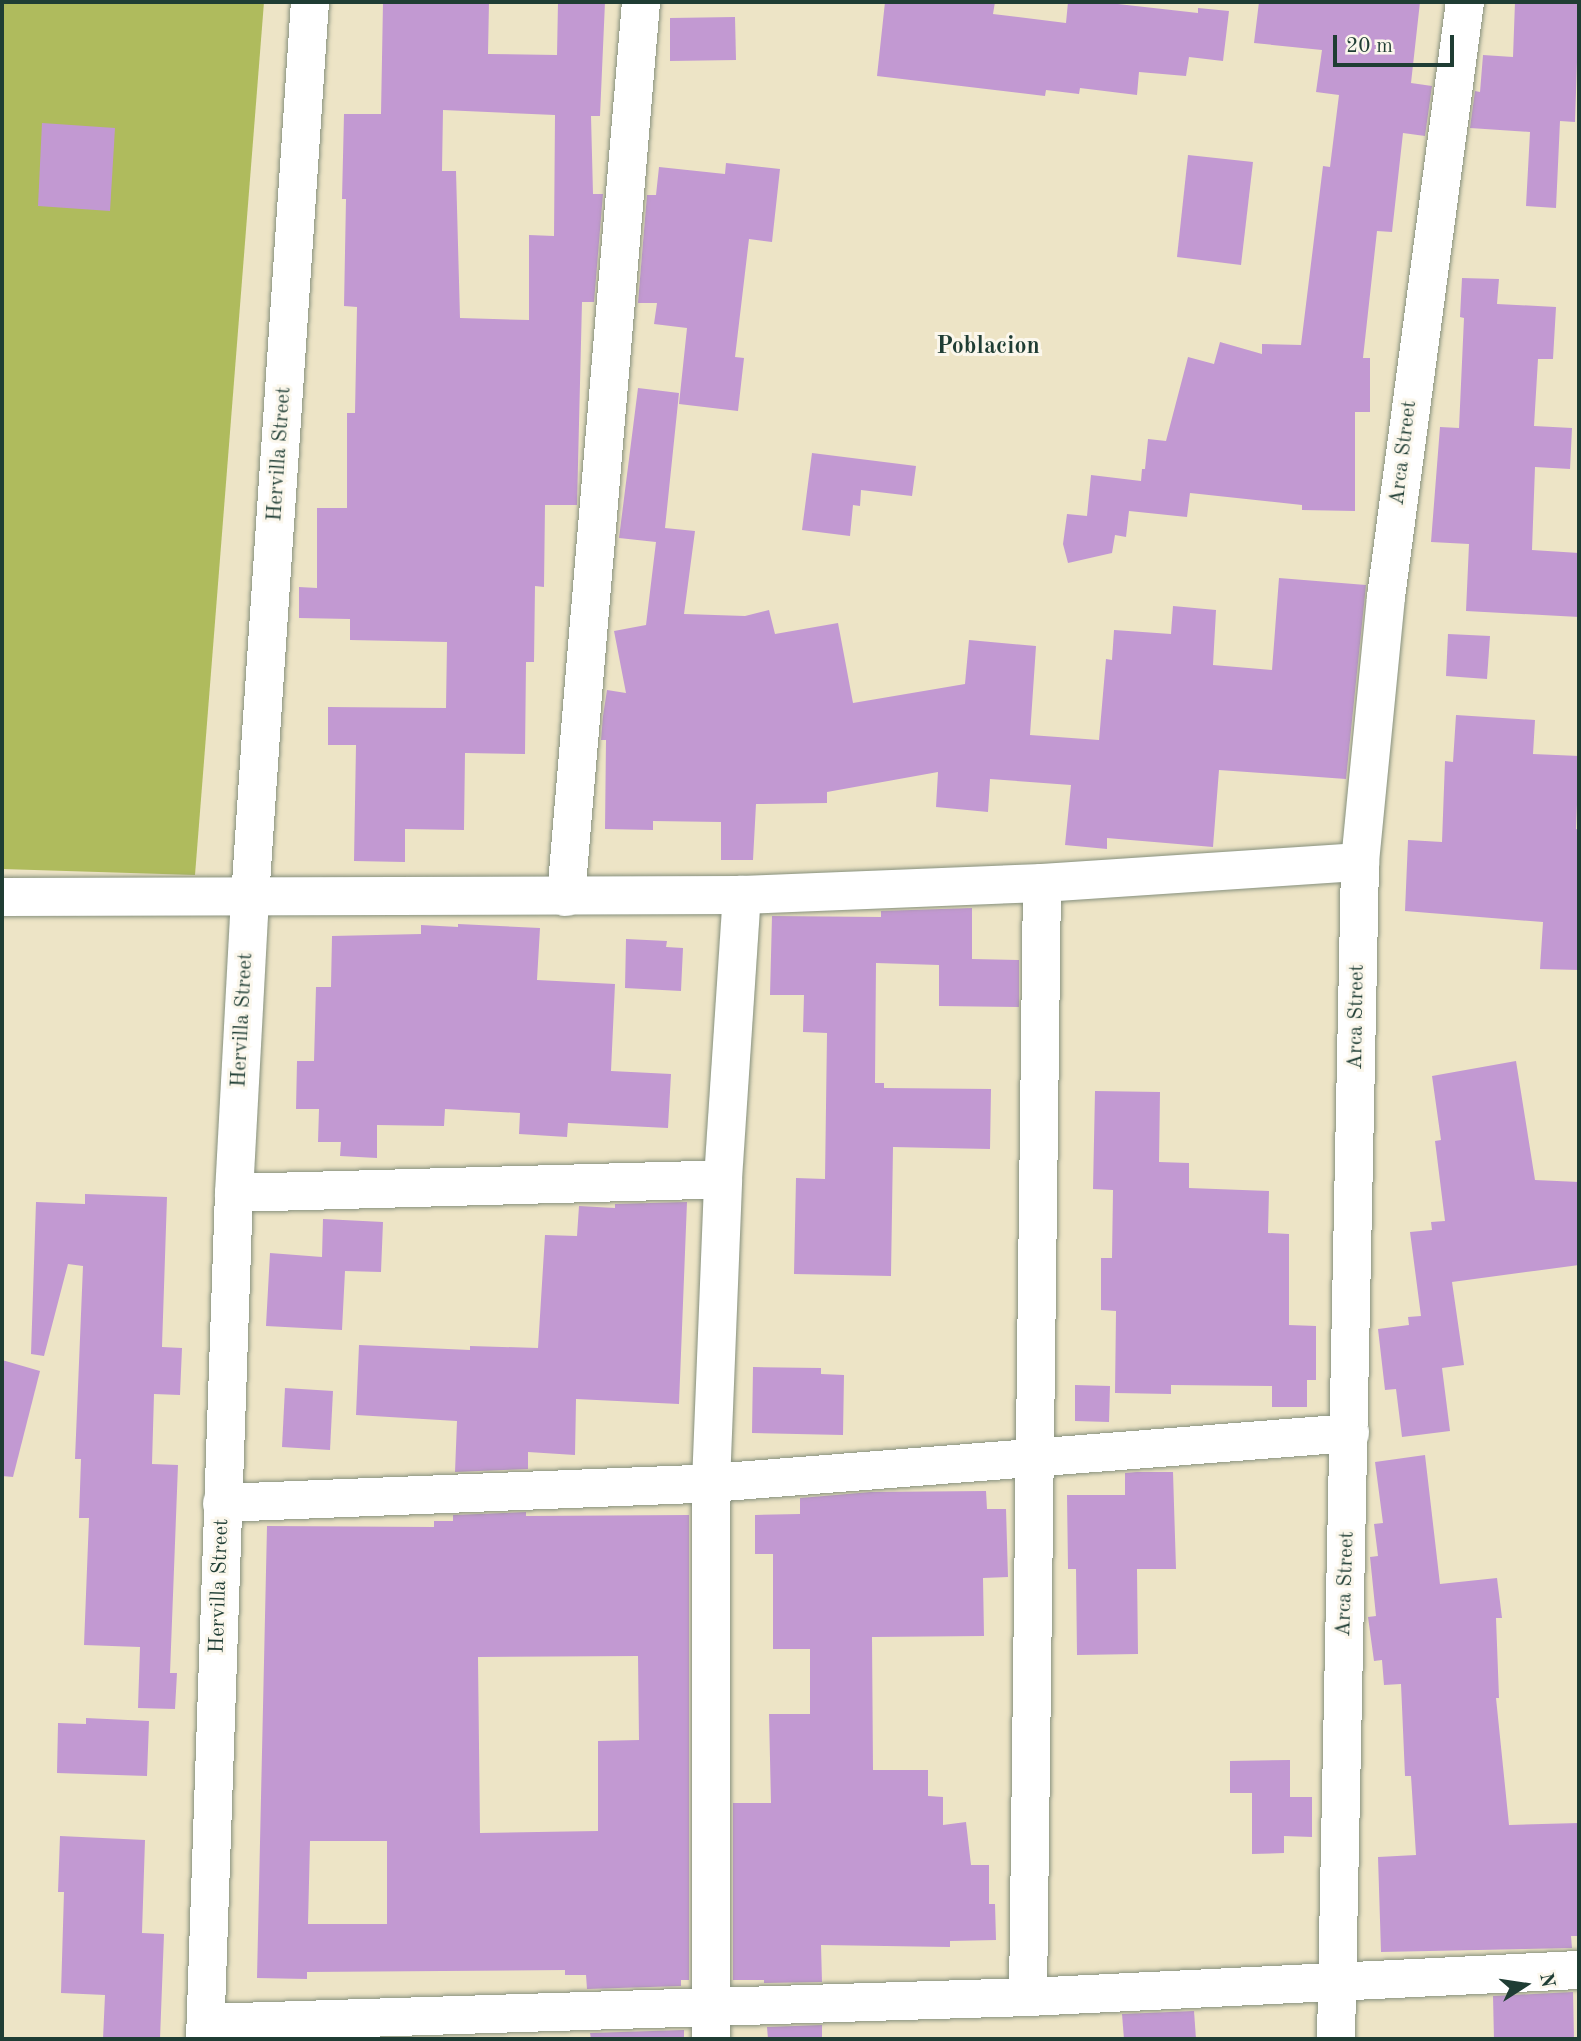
<!DOCTYPE html>
<style>
body{margin:0}
#map{position:relative;width:1581px;height:2041px;overflow:hidden;background:#ede4c6;font-family:"Old Standard TT",serif}
div>[style]{position:absolute}
[style*='--x']{left:calc(var(--x)*1px);top:calc(var(--y)*1px);width:calc(var(--w)*1px);rotate:calc(var(--a)*1deg)}
.green>*{inset:0;background:#afbb5d}
.building>*{inset:0;background:#c299d2}
.roads{filter:drop-shadow(0 0 2px #86907d) drop-shadow(0 0 2px #86907d)}
.minor>*{height:38px;margin:-19px;padding:0 19px;transform-origin:19px;border-radius:19px;background:#fff}
span{translate:-50% -50%;white-space:nowrap;text-align:center;line-height:1.15;-webkit-text-stroke:6px #fbf7ec;paint-order:stroke}
.street-label{font-size:21px;color:#1f3d34}
.quarter-label{font-size:24px;color:#1f3d34;font-weight:700}
.frame{position:absolute;inset:0;border:4px solid #1f3d34;pointer-events:none}
.north{position:absolute;left:1490px;top:1950px;width:70px;height:70px;-webkit-text-stroke:5px #fbf7ec;paint-order:stroke;rotate:78deg;font-size:19px;font-weight:700;line-height:28px;text-align:center;color:#1f3d34}
.north::after{content:'';display:block;margin:auto;width:24px;height:32px;background:#1f3d34;clip-path:polygon(50% 0,100% 100%,50% 72%,0 100%)}
.scale{position:absolute;left:1333px;top:35px;width:121px;height:32px;box-sizing:border-box;border:4px solid #1f3d34;border-top:0;padding-left:9px;font-size:21px;line-height:24px;white-space:nowrap;color:#1f3d34;-webkit-text-stroke:5px #fbf7ec;paint-order:stroke}
</style>
<div id="map">
<div class="green">
<div style="clip-path:polygon(2px 2px,264px 2px,195px 875px,2px 869px)"></div>
</div>
<div class="building">
<div style="clip-path:polygon(evenodd,383px 2px,489px 2px,488px 54px,557px 55px,558px 2px,605px 2px,600px 116px,591px 116px,593px 194px,603px 194px,594px 302px,582px 302px,577px 505px,545px 505px,544px 587px,535px 586px,534px 662px,526px 662px,525px 754px,465px 753px,464px 830px,405px 829px,405px 862px,354px 861px,356px 745px,328px 745px,328px 707px,446px 708px,447px 642px,350px 640px,350px 619px,299px 618px,299px 587px,317px 588px,317px 508px,347px 508px,347px 413px,355px 413px,357px 307px,344px 306px,346px 199px,342px 199px,344px 114px,381px 114px,383px 2px,443px 110px,555px 115px,554px 236px,529px 235px,529px 320px,460px 318px,456px 171px,442px 171px,443px 110px)"></div>
<div style="clip-path:polygon(885px 2px,995px 2px,993px 14px,1066px 23px,1068px 2px,1100px 2px,1198px 13px,1198px 8px,1229px 11px,1223px 61px,1189px 57px,1186px 76px,1139px 72px,1137px 95px,1080px 88px,1079px 94px,1046px 90px,1045px 96px,877px 76px)"></div>
<div style="clip-path:polygon(1259px 2px,1420px 2px,1411px 83px,1432px 86px,1425px 136px,1403px 133px,1392px 232px,1377px 231px,1363px 358px,1370px 358px,1370px 412px,1355px 412px,1355px 511px,1302px 510px,1302px 505px,1190px 493px,1187px 517px,1129px 511px,1126px 537px,1115px 535px,1112px 553px,1068px 563px,1063px 544px,1067px 514px,1087px 516px,1091px 475px,1141px 481px,1142px 469px,1145px 469px,1148px 439px,1166px 441px,1188px 357px,1214px 364px,1220px 342px,1262px 354px,1262px 344px,1301px 345px,1323px 166px,1330px 167px,1339px 95px,1316px 92px,1322px 50px,1254px 43px)"></div>
<div style="clip-path:polygon(1515px 2px,1579px 2px,1575px 122px,1560px 121px,1556px 208px,1526px 206px,1530px 132px,1470px 128px,1475px 91px,1480px 92px,1483px 55px,1513px 57px)"></div>
<div style="clip-path:polygon(735px 17px,736px 60px,670px 61px,670px 18px)"></div>
<div style="clip-path:polygon(42px 123px,115px 128px,110px 211px,38px 206px)"></div>
<div style="clip-path:polygon(1188px 155px,1253px 162px,1241px 265px,1177px 257px)"></div>
<div style="clip-path:polygon(726px 163px,780px 169px,772px 242px,749px 239px,735px 357px,744px 358px,738px 411px,679px 404px,687px 328px,654px 324px,657px 303px,638px 303px,647px 195px,656px 195px,659px 167px,725px 174px)"></div>
<div style="clip-path:polygon(1462px 278px,1499px 279px,1497px 304px,1556px 307px,1553px 359px,1538px 359px,1534px 426px,1572px 428px,1570px 469px,1535px 467px,1532px 550px,1579px 553px,1579px 617px,1466px 611px,1469px 544px,1431px 542px,1440px 427px,1459px 428px,1464px 318px,1460px 317px)"></div>
<div style="clip-path:polygon(638px 388px,679px 393px,665px 528px,695px 531px,684px 614px,745px 616px,769px 610px,775px 634px,838px 623px,853px 703px,965px 684px,969px 640px,1036px 646px,1030px 735px,1099px 740px,1106px 659px,1112px 660px,1114px 630px,1171px 634px,1173px 606px,1216px 610px,1213px 665px,1272px 670px,1279px 578px,1366px 585px,1346px 779px,1219px 770px,1213px 847px,1107px 838px,1107px 849px,1065px 845px,1071px 785px,990px 779px,988px 812px,936px 807px,938px 772px,827px 792px,827px 803px,756px 804px,753px 860px,721px 860px,721px 822px,653px 821px,653px 830px,605px 829px,606px 740px,601px 740px,603px 716px,607px 690px,626px 693px,614px 631px,646px 625px,656px 542px,619px 538px)"></div>
<div style="clip-path:polygon(812px 453px,916px 466px,912px 496px,861px 490px,860px 506px,853px 505px,850px 536px,802px 530px)"></div>
<div style="clip-path:polygon(1448px 634px,1490px 636px,1487px 679px,1446px 676px)"></div>
<div style="clip-path:polygon(1456px 715px,1535px 720px,1533px 754px,1579px 756px,1576px 829px,1579px 830px,1579px 970px,1540px 969px,1543px 922px,1405px 911px,1408px 840px,1442px 842px,1445px 761px,1453px 762px)"></div>
<div style="clip-path:polygon(972px 908px,972px 959px,1019px 960px,1019px 1007px,939px 1006px,939px 965px,876px 963px,875px 1083px,884px 1083px,884px 1088px,991px 1089px,990px 1149px,893px 1147px,891px 1276px,794px 1274px,796px 1178px,825px 1179px,827px 1033px,803px 1032px,804px 995px,770px 995px,772px 916px,881px 917px,881px 911px)"></div>
<div style="clip-path:polygon(458px 924px,540px 928px,537px 980px,615px 984px,611px 1071px,671px 1074px,668px 1128px,568px 1123px,567px 1137px,519px 1134px,520px 1113px,445px 1109px,444px 1126px,377px 1125px,377px 1158px,340px 1156px,341px 1142px,318px 1142px,319px 1109px,296px 1109px,297px 1061px,314px 1061px,316px 987px,331px 987px,332px 936px,421px 934px,421px 925px,458px 927px)"></div>
<div style="clip-path:polygon(626px 939px,667px 941px,666px 947px,683px 948px,681px 991px,625px 988px)"></div>
<div style="clip-path:polygon(1516px 1061px,1535px 1180px,1579px 1182px,1579px 1265px,1452px 1282px,1464px 1365px,1442px 1368px,1450px 1431px,1402px 1437px,1396px 1389px,1385px 1390px,1378px 1329px,1409px 1325px,1408px 1317px,1421px 1316px,1410px 1232px,1432px 1230px,1431px 1222px,1445px 1221px,1435px 1141px,1441px 1140px,1432px 1076px)"></div>
<div style="clip-path:polygon(1095px 1091px,1160px 1092px,1159px 1162px,1189px 1163px,1189px 1188px,1269px 1191px,1268px 1233px,1289px 1234px,1289px 1325px,1316px 1326px,1316px 1380px,1307px 1380px,1307px 1407px,1272px 1407px,1272px 1386px,1171px 1385px,1171px 1394px,1115px 1393px,1116px 1311px,1101px 1310px,1101px 1258px,1112px 1258px,1113px 1190px,1093px 1189px)"></div>
<div style="clip-path:polygon(85px 1194px,167px 1197px,162px 1347px,182px 1348px,180px 1395px,154px 1394px,152px 1464px,178px 1465px,170px 1673px,177px 1673px,175px 1709px,138px 1708px,140px 1647px,84px 1645px,89px 1518px,79px 1518px,81px 1459px,75px 1459px,83px 1266px,68px 1264px,44px 1356px,31px 1354px,36px 1202px,85px 1204px)"></div>
<div style="clip-path:polygon(687px 1202px,679px 1404px,576px 1399px,575px 1455px,528px 1452px,528px 1469px,455px 1472px,457px 1421px,356px 1415px,359px 1345px,470px 1350px,470px 1346px,538px 1348px,545px 1235px,577px 1236px,579px 1206px,615px 1208px,615px 1204px)"></div>
<div style="clip-path:polygon(323px 1219px,383px 1222px,381px 1272px,345px 1271px,342px 1330px,266px 1326px,270px 1253px,322px 1257px)"></div>
<div style="clip-path:polygon(2px 1360px,40px 1371px,13px 1477px,2px 1476px)"></div>
<div style="clip-path:polygon(753px 1367px,821px 1368px,821px 1374px,844px 1375px,843px 1435px,752px 1433px)"></div>
<div style="clip-path:polygon(1075px 1385px,1110px 1386px,1109px 1422px,1075px 1421px)"></div>
<div style="clip-path:polygon(285px 1388px,333px 1391px,330px 1450px,282px 1447px)"></div>
<div style="clip-path:polygon(1425px 1455px,1440px 1584px,1497px 1578px,1502px 1618px,1496px 1618px,1499px 1698px,1496px 1698px,1509px 1825px,1579px 1823px,1579px 1936px,1571px 1936px,1572px 1948px,1381px 1952px,1378px 1857px,1416px 1855px,1411px 1776px,1405px 1776px,1401px 1684px,1384px 1685px,1382px 1660px,1374px 1661px,1368px 1617px,1376px 1616px,1370px 1557px,1378px 1556px,1374px 1524px,1383px 1523px,1375px 1462px)"></div>
<div style="clip-path:polygon(1137px 1472px,1173px 1472px,1176px 1569px,1137px 1569px,1138px 1654px,1077px 1655px,1076px 1569px,1068px 1569px,1067px 1495px,1125px 1495px,1125px 1473px)"></div>
<div style="clip-path:polygon(986px 1491px,987px 1509px,1006px 1509px,1008px 1577px,983px 1578px,984px 1636px,872px 1637px,873px 1770px,928px 1770px,928px 1796px,943px 1797px,943px 1825px,966px 1822px,971px 1865px,989px 1865px,989px 1904px,995px 1904px,996px 1940px,950px 1941px,950px 1947px,821px 1945px,822px 1982px,764px 1983px,764px 1980px,733px 1980px,733px 1803px,771px 1803px,769px 1714px,810px 1714px,810px 1649px,773px 1649px,773px 1554px,755px 1554px,755px 1515px,800px 1514px,800px 1498px,871px 1492px)"></div>
<div style="clip-path:polygon(evenodd,526px 1512px,526px 1516px,689px 1515px,689px 1980px,681px 1980px,681px 1986px,587px 1989px,586px 1975px,565px 1975px,565px 1970px,307px 1972px,307px 1979px,257px 1978px,267px 1526px,434px 1527px,434px 1521px,453px 1521px,453px 1515px,526px 1512px,638px 1656px,639px 1740px,598px 1741px,598px 1831px,480px 1833px,478px 1657px,638px 1656px,526px 1512px,310px 1841px,387px 1841px,387px 1924px,308px 1924px,310px 1841px)"></div>
<div style="clip-path:polygon(86px 1718px,149px 1721px,147px 1776px,57px 1773px,58px 1723px,86px 1724px)"></div>
<div style="clip-path:polygon(1290px 1760px,1290px 1797px,1312px 1797px,1312px 1837px,1284px 1836px,1284px 1853px,1252px 1854px,1252px 1793px,1230px 1793px,1230px 1761px)"></div>
<div style="clip-path:polygon(60px 1836px,145px 1840px,142px 1933px,164px 1934px,160px 2039px,103px 2039px,105px 1995px,61px 1993px,64px 1892px,58px 1892px)"></div>
<div style="clip-path:polygon(1573px 1992px,1574px 2039px,1494px 2039px,1493px 1996px)"></div>
<div style="clip-path:polygon(1194px 2011px,1196px 2039px,1124px 2039px,1122px 2014px)"></div>
<div style="clip-path:polygon(822px 2025px,822px 2039px,768px 2039px,767px 2027px)"></div>
<div style="clip-path:polygon(684px 2030px,684px 2039px,591px 2039px,590px 2033px)"></div>
</div>
<div class="roads">
<div class="minor">
<div style="--x:2;--y:897;--w:740;--a:-0.15"></div>
<div style="--x:742;--y:895;--w:300;--a:-2.3"></div>
<div style="--x:1042;--y:883;--w:319;--a:-3.8"></div>
<div style="--x:566;--y:897;--w:898;--a:-85.21"></div>
<div style="--x:234;--y:1193;--w:489;--a:-1.6"></div>
<div style="--x:222;--y:1503;--w:489;--a:-2.3"></div>
<div style="--x:711;--y:1483;--w:641;--a:-4.47"></div>
<div style="--x:1028;--y:1997;--w:1114;--a:-89.28"></div>
<div style="--x:206;--y:2023;--w:822;--a:-1.81"></div>
<div style="--x:1028;--y:1997;--w:552;--a:-2.81"></div>
<div style="--x:205;--y:2039;--w:846;--a:-88.04"></div>
<div style="--x:234;--y:1193;--w:295;--a:-86.9"></div>
<div style="--x:250;--y:898;--w:898;--a:-86.17"></div>
<div style="--x:711;--y:2039;--w:556;--a:-90"></div>
<div style="--x:711;--y:1483;--w:304;--a:-87.7"></div>
<div style="--x:723;--y:1179;--w:285;--a:-86.2"></div>
<div style="--x:1336;--y:2039;--w:1177;--a:-88.83"></div>
<div style="--x:1360;--y:862;--w:266;--a:-84.4"></div>
<div style="--x:1386;--y:597;--w:600;--a:-82.44"></div>
</div>
</div>
<div class="street-label">
<span style="left:1404px;top:453px;rotate:-83deg">Arca Street</span>
<span style="left:280px;top:454px;rotate:-86deg">Hervilla Street</span>
<span style="left:1357px;top:1017px;rotate:-89deg">Arca Street</span>
<span style="left:243px;top:1020px;rotate:-87deg">Hervilla Street</span>
<span style="left:1346px;top:1584px;rotate:-88deg">Arca Street</span>
<span style="left:220px;top:1586px;rotate:-88deg">Hervilla Street</span>
</div>
<div class="quarter-label">
<span style="left:988px;top:348px">Poblacion</span>
</div>
<div class="frame"></div>
<div class="north">N</div>
<div class="scale">20 m</div>
</div>
